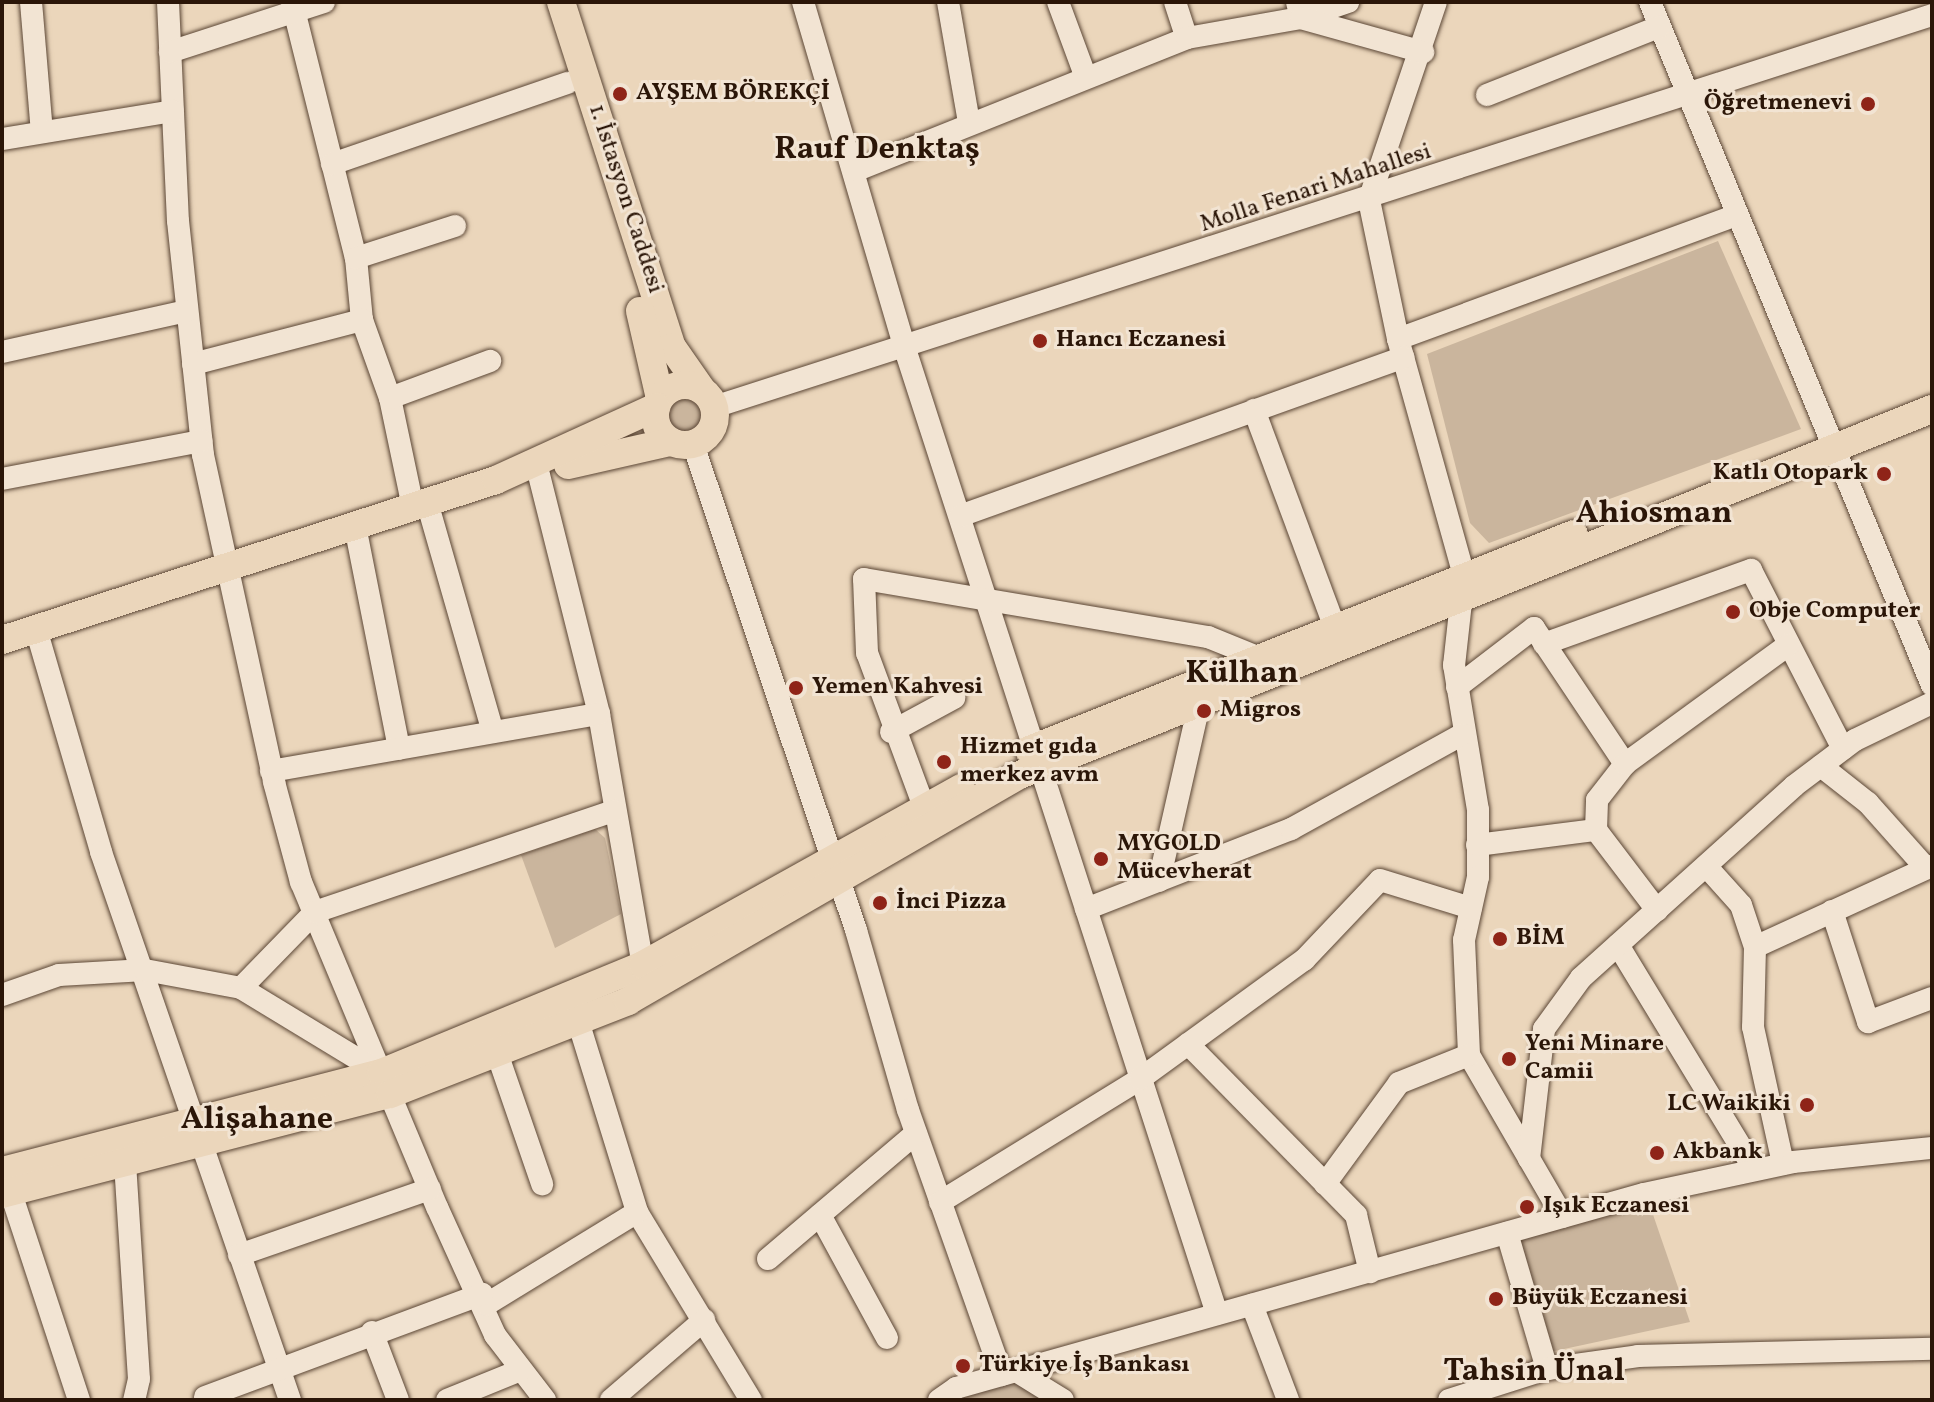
<!DOCTYPE html>
<meta charset="utf-8">
<style>
body{margin:0}
#map{position:relative;width:1934px;height:1402px;overflow:hidden;background:#ebd6bb;font-family:Vollkorn,serif}
div>[style]{position:absolute}
[style*='--x']{left:calc(var(--x)*1px);top:calc(var(--y)*1px);width:calc(var(--w)*1px);rotate:calc(var(--a)*1deg)}
.green>*{inset:0;background:#cab59d}
.round{border-radius:50%}
.roads{filter:drop-shadow(0 0 2px #5b4635) drop-shadow(0 0 2px #5b4635)}
.minor>*{height:22px;margin:-11px;padding:0 11px;transform-origin:11px;border-radius:11px;background:#f2e4d3}
.major>*{height:28px;margin:-14px;padding:0 14px;transform-origin:14px;border-radius:14px;background:#ebd6bb}
.major>.ring{margin:-14px;padding:0;box-sizing:content-box;background:none;border:28px solid #ebd6bb;border-radius:50%}
.dots>*{width:22px;height:22px;translate:-50% -50%;box-sizing:border-box;border:4px solid #f2e4d3;border-radius:50%}
span{translate:-50% -50%;white-space:nowrap;text-align:center;line-height:1.15;-webkit-text-stroke:6px #f2e4d3;paint-order:stroke}
.poi-label{font-size:24px;color:#2b1608;font-weight:700}
.left{translate:0 -50%;text-align:left}
.right{translate:-100% -50%;text-align:right}
.street-label{font-size:24px;color:#2b1608}
.district-label{font-size:32px;color:#2b1608;font-weight:700}
.frame{position:absolute;inset:0;border:4px solid #2b1608;pointer-events:none}
</style>
<div id="map">
<div class="green">
<div style="clip-path:polygon(1718px 241px,1801px 429px,1489px 543px,1470px 523px,1427px 354px)"></div>
<div class="round" style="left:664px;top:395px;width:40px;height:40px"></div>
<div style="clip-path:polygon(595px 829px,605px 838px,621px 914px,555px 948px,521px 855px)"></div>
<div style="clip-path:polygon(1649px 1203px,1690px 1322px,1550px 1352px,1518px 1241px)"></div>
<div style="clip-path:polygon(1015px 1377px,1051px 1400px,949px 1400px)"></div>
</div>
<div class="roads">
<div class="minor">
<div style="--x:31;--y:2;--w:130;--a:85.2"></div>
<div style="--x:168;--y:2;--w:219;--a:87.4"></div>
<div style="--x:178;--y:221;--w:235;--a:83.9"></div>
<div style="--x:203;--y:455;--w:335;--a:77.7"></div>
<div style="--x:274;--y:782;--w:104;--a:74.9"></div>
<div style="--x:301;--y:882;--w:352;--a:67.3"></div>
<div style="--x:437;--y:1207;--w:141;--a:65.6"></div>
<div style="--x:495;--y:1335;--w:82;--a:52.4"></div>
<div style="--x:292;--y:2;--w:264;--a:76"></div>
<div style="--x:356;--y:258;--w:62;--a:84.5"></div>
<div style="--x:362;--y:320;--w:83;--a:70.3"></div>
<div style="--x:390;--y:398;--w:111;--a:78.1"></div>
<div style="--x:803;--y:2;--w:362;--a:73.6"></div>
<div style="--x:905;--y:349;--w:1014;--a:72.08"></div>
<div style="--x:948;--y:2;--w:122;--a:80.1"></div>
<div style="--x:1058;--y:2;--w:78;--a:69.7"></div>
<div style="--x:1175;--y:2;--w:38;--a:72"></div>
<div style="--x:1297;--y:2;--w:16;--a:76"></div>
<div style="--x:1301;--y:18;--w:50;--a:-18.8"></div>
<div style="--x:1436;--y:2;--w:209;--a:108.7"></div>
<div style="--x:1369;--y:200;--w:142;--a:78.2"></div>
<div style="--x:1398;--y:339;--w:245;--a:74.4"></div>
<div style="--x:1464;--y:575;--w:91;--a:96.3"></div>
<div style="--x:1454;--y:665;--w:147;--a:80.6"></div>
<div style="--x:1478;--y:810;--w:67;--a:90"></div>
<div style="--x:1478;--y:877;--w:65;--a:102.5"></div>
<div style="--x:1464;--y:940;--w:115;--a:87.5"></div>
<div style="--x:1469;--y:1055;--w:187;--a:59.9"></div>
<div style="--x:1650;--y:2;--w:739;--a:67.57"></div>
<div style="--x:170;--y:52;--w:162;--a:-18"></div>
<div style="--x:1487;--y:95;--w:185;--a:-21.6"></div>
<div style="--x:2;--y:139;--w:173;--a:-9.3"></div>
<div style="--x:332;--y:164;--w:249;--a:-19"></div>
<div style="--x:857;--y:170;--w:355;--a:-21.8"></div>
<div style="--x:1187;--y:38;--w:116;--a:-10"></div>
<div style="--x:1301;--y:18;--w:127;--a:15.6"></div>
<div style="--x:356;--y:258;--w:104;--a:-17.9"></div>
<div style="--x:1398;--y:339;--w:360;--a:-20.1"></div>
<div style="--x:2;--y:352;--w:189;--a:-12.5"></div>
<div style="--x:193;--y:364;--w:175;--a:-14.6"></div>
<div style="--x:390;--y:398;--w:107;--a:-20.3"></div>
<div style="--x:714;--y:407;--w:1280;--a:-17.84"></div>
<div style="--x:1254;--y:410;--w:229;--a:69.6"></div>
<div style="--x:693;--y:444;--w:513;--a:71.46"></div>
<div style="--x:856;--y:930;--w:187;--a:73.9"></div>
<div style="--x:908;--y:1110;--w:281;--a:70.5"></div>
<div style="--x:538;--y:471;--w:251;--a:75.9"></div>
<div style="--x:599;--y:714;--w:255;--a:80.1"></div>
<div style="--x:2;--y:479;--w:203;--a:-10.8"></div>
<div style="--x:427;--y:502;--w:239;--a:74"></div>
<div style="--x:960;--y:516;--w:471;--a:-19.7"></div>
<div style="--x:355;--y:526;--w:227;--a:78.8"></div>
<div style="--x:36;--y:629;--w:232;--a:73.7"></div>
<div style="--x:101;--y:852;--w:580;--a:70.97"></div>
<div style="--x:1544;--y:644;--w:220;--a:-19.7"></div>
<div style="--x:1751;--y:570;--w:201;--a:62.8"></div>
<div style="--x:1457;--y:687;--w:97;--a:-37.5"></div>
<div style="--x:1534;--y:628;--w:164;--a:56.2"></div>
<div style="--x:891;--y:732;--w:72;--a:-28.4"></div>
<div style="--x:1821;--y:766;--w:60;--a:38.2"></div>
<div style="--x:1868;--y:803;--w:87;--a:48.3"></div>
<div style="--x:271;--y:771;--w:333;--a:-9.9"></div>
<div style="--x:930;--y:823;--w:181;--a:-110.3"></div>
<div style="--x:867;--y:653;--w:74;--a:-92.3"></div>
<div style="--x:864;--y:579;--w:349;--a:9.6"></div>
<div style="--x:1208;--y:637;--w:51;--a:22"></div>
<div style="--x:1596;--y:830;--w:30;--a:-88"></div>
<div style="--x:1597;--y:800;--w:46;--a:-52.1"></div>
<div style="--x:1625;--y:764;--w:202;--a:-36.1"></div>
<div style="--x:1477;--y:845;--w:120;--a:-7.2"></div>
<div style="--x:1596;--y:830;--w:101;--a:52.7"></div>
<div style="--x:1706;--y:866;--w:52;--a:48.1"></div>
<div style="--x:1741;--y:905;--w:44;--a:71.6"></div>
<div style="--x:1755;--y:947;--w:80;--a:91.4"></div>
<div style="--x:1753;--y:1027;--w:140;--a:77.6"></div>
<div style="--x:1159;--y:881;--w:185;--a:-77.2"></div>
<div style="--x:1086;--y:909;--w:220;--a:-21.3"></div>
<div style="--x:1291;--y:829;--w:196;--a:-28.9"></div>
<div style="--x:1832;--y:911;--w:117;--a:72"></div>
<div style="--x:1868;--y:1022;--w:68;--a:-20.6"></div>
<div style="--x:1618;--y:945;--w:263;--a:58.7"></div>
<div style="--x:1755;--y:947;--w:195;--a:-24.6"></div>
<div style="--x:241;--y:988;--w:106;--a:-45.8"></div>
<div style="--x:315;--y:912;--w:316;--a:-18.7"></div>
<div style="--x:2;--y:995;--w:60;--a:-19.3"></div>
<div style="--x:59;--y:975;--w:86;--a:-3.3"></div>
<div style="--x:145;--y:970;--w:98;--a:10.6"></div>
<div style="--x:241;--y:988;--w:164;--a:31.3"></div>
<div style="--x:578;--y:1021;--w:200;--a:72.8"></div>
<div style="--x:637;--y:1212;--w:220;--a:58.8"></div>
<div style="--x:1188;--y:1044;--w:240;--a:45.5"></div>
<div style="--x:1356;--y:1215;--w:59;--a:76.2"></div>
<div style="--x:497;--y:1053;--w:139;--a:71"></div>
<div style="--x:1529;--y:1159;--w:131;--a:-83.4"></div>
<div style="--x:1544;--y:1029;--w:63;--a:-54"></div>
<div style="--x:1581;--y:978;--w:287;--a:-42"></div>
<div style="--x:1794;--y:786;--w:76;--a:-37"></div>
<div style="--x:1855;--y:740;--w:85;--a:-25.7"></div>
<div style="--x:125;--y:1163;--w:216;--a:86.3"></div>
<div style="--x:139;--y:1379;--w:22;--a:103"></div>
<div style="--x:6;--y:1178;--w:234;--a:71.8"></div>
<div style="--x:1325;--y:1184;--w:125;--a:-53.8"></div>
<div style="--x:1399;--y:1083;--w:75;--a:-21.8"></div>
<div style="--x:940;--y:1202;--w:235;--a:-31.6"></div>
<div style="--x:1140;--y:1079;--w:203;--a:-36"></div>
<div style="--x:1304;--y:960;--w:110;--a:-46.5"></div>
<div style="--x:1380;--y:880;--w:95;--a:17.1"></div>
<div style="--x:820;--y:1215;--w:140;--a:61.4"></div>
<div style="--x:1507;--y:1233;--w:142;--a:73.6"></div>
<div style="--x:239;--y:1255;--w:202;--a:-19.1"></div>
<div style="--x:768;--y:1259;--w:194;--a:-40.4"></div>
<div style="--x:487;--y:1304;--w:176;--a:-31.5"></div>
<div style="--x:1252;--y:1305;--w:102;--a:69.2"></div>
<div style="--x:372;--y:1332;--w:73;--a:69.1"></div>
<div style="--x:1016;--y:1371;--w:55;--a:31.7"></div>
<div style="--x:205;--y:1397;--w:296;--a:-20.4"></div>
<div style="--x:447;--y:1400;--w:80;--a:-22.1"></div>
<div style="--x:611;--y:1400;--w:123;--a:-40.7"></div>
<div style="--x:939;--y:1400;--w:21;--a:-35"></div>
<div style="--x:956;--y:1388;--w:715;--a:-15.75"></div>
<div style="--x:1644;--y:1194;--w:152;--a:-12.1"></div>
<div style="--x:1793;--y:1162;--w:140;--a:-5.8"></div>
<div style="--x:1449;--y:1400;--w:103;--a:-17.6"></div>
<div style="--x:1547;--y:1369;--w:92;--a:-8.1"></div>
<div style="--x:1638;--y:1356;--w:294;--a:-1.4"></div>
</div>
<div class="major">
<div style="--x:561;--y:2;--w:362;--a:72.2"></div>
<div style="--x:672;--y:347;--w:52;--a:55.1"></div>
<div style="--x:640;--y:311;--w:89;--a:77.1"></div>
<div class="ring" style="left:655px;top:385px;width:32px;height:32px"></div>
<div style="--x:568;--y:465;--w:105;--a:-12.7"></div>
<div style="--x:2;--y:640;--w:519;--a:-17.95"></div>
<div style="--x:496;--y:480;--w:176;--a:-24.5"></div>
<div style="--x:1029;--y:750;--w:586;--a:-21.62"></div>
<div style="--x:2;--y:1171;--w:391;--a:-14.5"></div>
<div style="--x:381;--y:1073;--w:283;--a:-22.4"></div>
<div style="--x:643;--y:965;--w:364;--a:-29.1"></div>
<div style="--x:2;--y:1194;--w:401;--a:-14.5"></div>
<div style="--x:390;--y:1094;--w:256;--a:-21.3"></div>
<div style="--x:628;--y:1001;--w:449;--a:-30"></div>
<div style="--x:1017;--y:776;--w:986;--a:-21.86"></div>
</div>
</div>
<div class="dots">
<div style="left:620px;top:94px;background:#8f2418"></div>
<div style="left:1868px;top:104px;background:#8f2418"></div>
<div style="left:1040px;top:341px;background:#8f2418"></div>
<div style="left:1884px;top:474px;background:#8f2418"></div>
<div style="left:1733px;top:612px;background:#8f2418"></div>
<div style="left:796px;top:688px;background:#8f2418"></div>
<div style="left:1204px;top:711px;background:#8f2418"></div>
<div style="left:944px;top:762px;background:#8f2418"></div>
<div style="left:1101px;top:859px;background:#8f2418"></div>
<div style="left:880px;top:903px;background:#8f2418"></div>
<div style="left:1500px;top:939px;background:#8f2418"></div>
<div style="left:1509px;top:1059px;background:#8f2418"></div>
<div style="left:1807px;top:1105px;background:#8f2418"></div>
<div style="left:1657px;top:1153px;background:#8f2418"></div>
<div style="left:1527px;top:1207px;background:#8f2418"></div>
<div style="left:1496px;top:1299px;background:#8f2418"></div>
<div style="left:963px;top:1366px;background:#8f2418"></div>
</div>
<div class="poi-label">
<span class="left" style="left:636px;top:94px">AYŞEM BÖREKÇİ</span>
<span class="right" style="left:1852px;top:104px">Öğretmenevi</span>
<span class="left" style="left:1056px;top:341px">Hancı Eczanesi</span>
<span class="right" style="left:1868px;top:474px">Katlı Otopark</span>
<span class="left" style="left:1749px;top:612px">Obje Computer</span>
<span class="left" style="left:812px;top:688px">Yemen Kahvesi</span>
<span class="left" style="left:1220px;top:711px">Migros</span>
<span class="left" style="left:960px;top:762px">Hizmet gıda<br>merkez avm</span>
<span class="left" style="left:1117px;top:859px">MYGOLD<br>Mücevherat</span>
<span class="left" style="left:896px;top:903px">İnci Pizza</span>
<span class="left" style="left:1516px;top:939px">BİM</span>
<span class="left" style="left:1525px;top:1059px">Yeni Minare<br>Camii</span>
<span class="right" style="left:1791px;top:1105px">LC Waikiki</span>
<span class="left" style="left:1673px;top:1153px">Akbank</span>
<span class="left" style="left:1543px;top:1207px">Işık Eczanesi</span>
<span class="left" style="left:1512px;top:1299px">Büyük Eczanesi</span>
<span class="left" style="left:979px;top:1366px">Türkiye İş Bankası</span>
</div>
<div class="street-label">
<span style="left:1316px;top:189px;rotate:-18deg">Molla Fenari Mahallesi</span>
<span style="left:625px;top:199px;rotate:72deg">1. İstasyon Caddesi</span>
</div>
<div class="district-label">
<span style="left:877px;top:150px">Rauf Denktaş</span>
<span style="left:1654px;top:514px">Ahiosman</span>
<span style="left:1242px;top:674px">Külhan</span>
<span style="left:257px;top:1120px">Alişahane</span>
<span style="left:1534px;top:1372px">Tahsin Ünal</span>
</div>
<div class="frame"></div>
</div>
